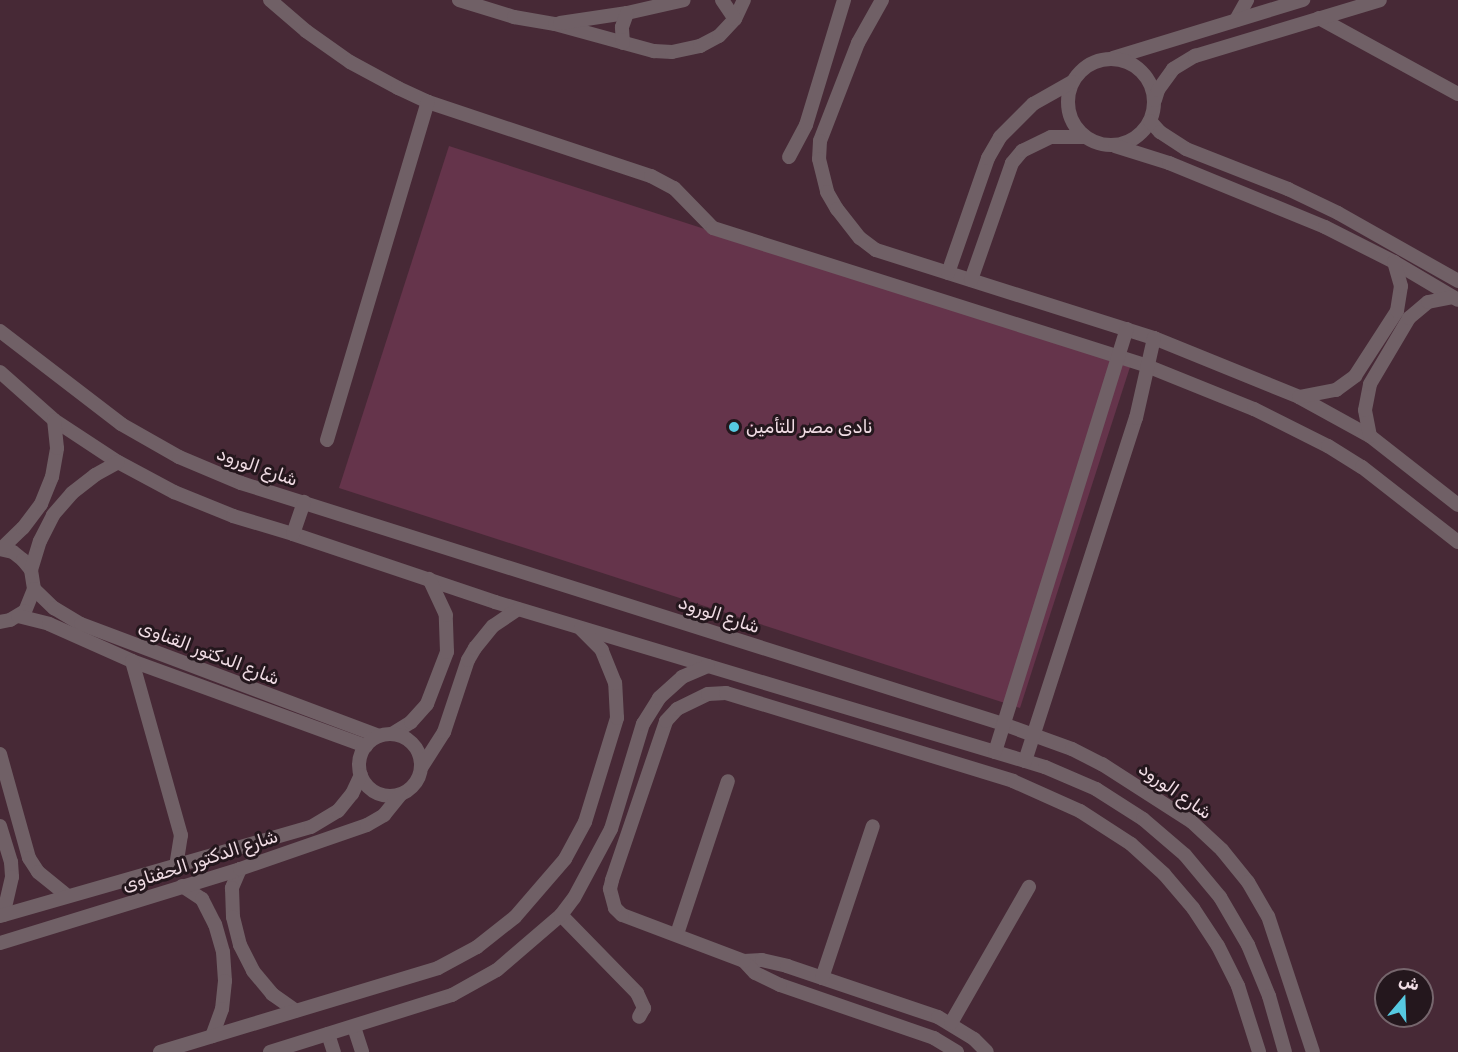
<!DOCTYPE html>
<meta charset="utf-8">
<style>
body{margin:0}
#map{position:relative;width:1458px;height:1052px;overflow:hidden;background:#472936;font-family:Rubik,"Noto Naskh Arabic",sans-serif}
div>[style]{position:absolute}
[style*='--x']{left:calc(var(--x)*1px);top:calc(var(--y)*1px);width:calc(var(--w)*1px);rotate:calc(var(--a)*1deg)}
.green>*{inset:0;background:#65344b}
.minor>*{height:14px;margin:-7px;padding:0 7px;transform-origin:7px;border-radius:7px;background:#706066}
.minor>.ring{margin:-7px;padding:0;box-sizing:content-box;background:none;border:14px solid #706066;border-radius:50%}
.dots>*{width:16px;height:16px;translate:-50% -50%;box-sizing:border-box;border:3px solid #24171d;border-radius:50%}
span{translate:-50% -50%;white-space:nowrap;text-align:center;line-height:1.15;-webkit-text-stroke:6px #24171d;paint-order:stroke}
.poi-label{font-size:18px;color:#f0dce4}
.left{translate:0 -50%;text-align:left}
.street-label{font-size:18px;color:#f0dce4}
.north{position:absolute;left:1374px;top:968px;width:60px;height:60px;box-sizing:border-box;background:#24171d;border:2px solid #76666d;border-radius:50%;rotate:19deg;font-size:16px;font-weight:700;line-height:24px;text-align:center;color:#f0dce4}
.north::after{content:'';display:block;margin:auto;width:21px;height:27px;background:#56c9e1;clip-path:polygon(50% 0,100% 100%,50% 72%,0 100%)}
</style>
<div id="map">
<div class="green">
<div style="clip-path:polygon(449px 146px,1130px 367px,1020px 708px,339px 488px)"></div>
</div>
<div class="minor">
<div style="--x:270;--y:0;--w:48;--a:40.7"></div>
<div style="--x:306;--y:31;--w:54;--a:35.2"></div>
<div style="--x:350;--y:62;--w:55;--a:28.4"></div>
<div style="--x:398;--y:88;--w:33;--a:25"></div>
<div style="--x:428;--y:102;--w:235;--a:18.4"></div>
<div style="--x:651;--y:176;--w:26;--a:28"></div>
<div style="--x:674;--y:188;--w:56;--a:45.7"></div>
<div style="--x:713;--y:228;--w:455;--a:17.6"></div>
<div style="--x:1147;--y:366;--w:115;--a:21.9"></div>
<div style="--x:1254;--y:409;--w:83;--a:26.6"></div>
<div style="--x:1328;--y:446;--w:40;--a:32"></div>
<div style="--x:1362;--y:467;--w:122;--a:38"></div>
<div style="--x:459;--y:0;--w:58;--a:17.2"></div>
<div style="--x:514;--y:17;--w:42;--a:9.7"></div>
<div style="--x:555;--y:24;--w:103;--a:15.3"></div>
<div style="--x:654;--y:51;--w:18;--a:3"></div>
<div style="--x:672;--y:52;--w:29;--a:-12"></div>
<div style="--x:700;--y:46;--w:21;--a:-28"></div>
<div style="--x:719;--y:36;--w:23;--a:-47"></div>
<div style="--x:735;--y:19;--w:21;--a:-65"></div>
<div style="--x:722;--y:0;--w:23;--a:56"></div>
<div style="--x:882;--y:0;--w:49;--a:119.2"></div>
<div style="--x:858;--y:43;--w:105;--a:111.2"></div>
<div style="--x:820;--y:141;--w:18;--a:93"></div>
<div style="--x:819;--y:159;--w:34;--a:76"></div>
<div style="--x:827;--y:192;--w:20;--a:60"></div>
<div style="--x:837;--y:209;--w:37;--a:52"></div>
<div style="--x:860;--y:238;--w:20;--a:37"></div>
<div style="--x:876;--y:250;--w:292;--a:17.6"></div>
<div style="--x:1154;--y:338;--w:157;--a:22.1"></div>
<div style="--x:1299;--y:397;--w:81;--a:28.8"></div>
<div style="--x:1370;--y:436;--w:112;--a:38.1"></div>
<div style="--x:1319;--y:18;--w:158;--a:28.7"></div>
<div style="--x:1236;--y:20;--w:23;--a:-61"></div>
<div style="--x:560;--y:23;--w:68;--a:-8.5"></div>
<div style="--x:627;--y:13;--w:58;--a:-12.8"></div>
<div style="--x:623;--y:43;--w:16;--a:-94"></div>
<div style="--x:622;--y:27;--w:15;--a:-70"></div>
<div style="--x:1113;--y:58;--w:199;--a:-17"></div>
<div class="ring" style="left:1068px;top:59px;width:72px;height:72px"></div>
<div style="--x:1155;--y:100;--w:10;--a:-73"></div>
<div style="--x:1158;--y:90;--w:26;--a:-54"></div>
<div style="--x:1173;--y:69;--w:26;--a:-31"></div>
<div style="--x:1195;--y:56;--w:193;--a:-16.8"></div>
<div style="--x:1150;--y:121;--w:15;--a:48"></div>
<div style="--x:1160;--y:132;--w:31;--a:33"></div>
<div style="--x:1186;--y:149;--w:110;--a:21.4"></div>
<div style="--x:1288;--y:189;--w:55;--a:25.6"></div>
<div style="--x:1338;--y:213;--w:138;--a:29.5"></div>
<div style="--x:1115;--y:146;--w:57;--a:17.5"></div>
<div style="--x:1169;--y:163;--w:169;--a:22.3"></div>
<div style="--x:1325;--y:227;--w:77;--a:26.9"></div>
<div style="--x:1394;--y:262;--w:74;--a:30.7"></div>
<div style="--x:789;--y:157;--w:36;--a:-62"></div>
<div style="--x:806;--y:125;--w:131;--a:-73.1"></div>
<div style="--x:948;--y:273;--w:122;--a:-70.8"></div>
<div style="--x:988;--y:158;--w:24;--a:-60"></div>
<div style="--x:1000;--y:137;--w:47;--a:-45"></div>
<div style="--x:1033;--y:104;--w:45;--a:-29.4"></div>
<div style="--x:971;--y:280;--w:124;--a:-70.7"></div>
<div style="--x:1012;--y:163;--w:16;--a:-50"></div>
<div style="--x:1022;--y:151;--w:32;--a:-26"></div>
<div style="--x:1051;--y:137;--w:34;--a:0"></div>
<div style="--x:0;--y:331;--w:153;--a:37.5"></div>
<div style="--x:121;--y:424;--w:67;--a:29.6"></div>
<div style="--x:179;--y:457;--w:67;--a:22.8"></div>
<div style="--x:241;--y:483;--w:799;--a:17.55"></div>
<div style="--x:1003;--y:724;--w:73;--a:19.9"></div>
<div style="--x:1072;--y:749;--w:34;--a:27"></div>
<div style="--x:1102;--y:764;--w:107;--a:32.8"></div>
<div style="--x:1192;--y:822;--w:41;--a:43"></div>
<div style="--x:1222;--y:850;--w:41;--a:50.9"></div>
<div style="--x:1248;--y:882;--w:39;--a:60"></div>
<div style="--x:1268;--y:916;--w:143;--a:71.7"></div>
<div style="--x:0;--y:372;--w:72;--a:41.6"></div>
<div style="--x:54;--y:420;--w:77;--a:33.3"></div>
<div style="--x:118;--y:462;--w:64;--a:28.2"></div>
<div style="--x:174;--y:492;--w:64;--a:22.1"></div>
<div style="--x:233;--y:516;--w:63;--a:16.7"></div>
<div style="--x:293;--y:534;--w:213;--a:18.6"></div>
<div style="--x:495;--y:602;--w:574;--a:16.7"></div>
<div style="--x:1045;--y:767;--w:56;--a:23.3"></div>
<div style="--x:1096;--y:789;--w:56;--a:32.6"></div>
<div style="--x:1143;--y:819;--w:55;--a:40.6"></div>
<div style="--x:1185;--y:855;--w:55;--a:50.2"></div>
<div style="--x:1220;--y:897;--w:56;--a:59.7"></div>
<div style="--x:1248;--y:945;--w:55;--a:67.6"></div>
<div style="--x:1269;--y:996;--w:58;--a:74.1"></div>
<div style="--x:1299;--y:397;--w:38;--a:-11"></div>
<div style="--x:1336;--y:390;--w:24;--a:-36"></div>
<div style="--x:1355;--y:376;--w:77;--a:-57.1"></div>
<div style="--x:1397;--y:311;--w:25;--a:-81"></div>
<div style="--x:1401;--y:286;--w:25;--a:-106"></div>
<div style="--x:1370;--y:436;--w:26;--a:-101"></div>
<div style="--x:1365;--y:410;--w:26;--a:-79"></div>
<div style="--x:1370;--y:384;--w:77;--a:-59.4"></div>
<div style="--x:1409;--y:318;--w:25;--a:-40"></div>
<div style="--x:1428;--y:302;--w:25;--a:-11"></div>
<div style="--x:327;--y:440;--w:353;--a:-73.4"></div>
<div style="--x:293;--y:534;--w:34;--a:-71"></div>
<div style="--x:0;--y:549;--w:13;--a:13"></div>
<div style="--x:13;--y:552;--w:13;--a:39"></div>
<div style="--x:23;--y:560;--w:13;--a:51"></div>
<div style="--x:31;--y:570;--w:19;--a:81"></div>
<div style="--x:34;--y:589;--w:24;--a:112"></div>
<div style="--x:25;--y:611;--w:17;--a:149"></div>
<div style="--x:10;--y:620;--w:10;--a:169"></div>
<div style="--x:1;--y:549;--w:30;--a:-44"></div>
<div style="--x:23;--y:528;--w:30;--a:-53"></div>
<div style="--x:41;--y:504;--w:29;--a:-68"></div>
<div style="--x:52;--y:477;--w:29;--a:-80"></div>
<div style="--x:57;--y:448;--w:28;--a:-96"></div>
<div style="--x:31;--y:570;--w:30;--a:-73"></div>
<div style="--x:40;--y:541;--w:29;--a:-63"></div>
<div style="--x:53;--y:515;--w:29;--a:-49"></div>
<div style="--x:72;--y:493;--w:29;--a:-38"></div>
<div style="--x:95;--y:475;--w:26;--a:-29"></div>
<div style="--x:34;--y:589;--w:28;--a:44"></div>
<div style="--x:54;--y:608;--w:31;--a:31"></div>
<div style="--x:81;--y:624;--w:318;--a:20.6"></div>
<div style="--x:18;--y:616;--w:32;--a:14"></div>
<div style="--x:49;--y:624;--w:91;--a:24"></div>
<div style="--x:132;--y:661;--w:249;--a:20"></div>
<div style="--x:132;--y:661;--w:181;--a:74.3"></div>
<div style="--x:181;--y:835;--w:31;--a:99"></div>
<div style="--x:392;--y:734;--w:22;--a:-32"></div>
<div style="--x:411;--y:722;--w:24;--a:-48"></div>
<div style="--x:427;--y:704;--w:56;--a:-69"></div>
<div style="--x:447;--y:652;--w:37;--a:-92"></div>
<div style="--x:446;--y:615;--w:40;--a:-115"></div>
<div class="ring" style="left:359px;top:734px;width:48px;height:48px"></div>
<div style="--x:995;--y:752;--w:443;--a:-72.7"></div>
<div style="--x:0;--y:754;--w:108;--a:74.4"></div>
<div style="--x:29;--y:858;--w:17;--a:57"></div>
<div style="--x:38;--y:872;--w:36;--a:39"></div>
<div style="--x:1025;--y:761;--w:361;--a:-72.1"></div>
<div style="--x:1136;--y:418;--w:82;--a:-77.3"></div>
<div style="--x:421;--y:768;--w:43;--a:-57.4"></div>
<div style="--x:444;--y:732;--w:76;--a:-71.6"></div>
<div style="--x:468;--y:660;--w:14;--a:-60"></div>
<div style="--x:475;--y:648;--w:28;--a:-51"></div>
<div style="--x:493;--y:626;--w:30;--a:-34"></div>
<div style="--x:0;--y:826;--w:38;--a:73"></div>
<div style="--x:11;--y:862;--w:15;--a:86"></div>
<div style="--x:12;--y:877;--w:39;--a:103"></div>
<div style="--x:240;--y:869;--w:21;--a:113"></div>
<div style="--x:232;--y:888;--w:29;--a:88"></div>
<div style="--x:233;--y:917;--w:29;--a:76"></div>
<div style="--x:240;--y:945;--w:29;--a:63"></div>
<div style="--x:253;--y:971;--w:30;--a:50"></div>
<div style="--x:272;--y:994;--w:29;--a:35"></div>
<div style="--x:182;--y:886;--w:24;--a:33"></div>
<div style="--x:202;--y:899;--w:28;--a:63"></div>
<div style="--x:215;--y:924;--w:29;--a:74"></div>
<div style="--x:223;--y:952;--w:29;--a:86"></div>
<div style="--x:225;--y:981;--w:28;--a:96"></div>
<div style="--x:222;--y:1009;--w:29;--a:110"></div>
<div style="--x:561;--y:915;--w:109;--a:45.7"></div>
<div style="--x:637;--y:993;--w:17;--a:65"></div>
<div style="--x:644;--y:1008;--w:10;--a:119"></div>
<div style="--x:0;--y:916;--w:323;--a:-16"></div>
<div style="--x:311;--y:827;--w:31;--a:-31"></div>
<div style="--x:338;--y:811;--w:22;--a:-51"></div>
<div style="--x:352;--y:794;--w:21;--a:-65"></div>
<div style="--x:677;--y:934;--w:161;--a:-71.6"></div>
<div style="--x:0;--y:943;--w:251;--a:-17.1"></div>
<div style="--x:240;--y:869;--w:134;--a:-19.1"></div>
<div style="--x:367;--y:825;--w:20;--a:-30"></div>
<div style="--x:384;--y:815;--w:26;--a:-51"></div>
<div style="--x:744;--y:961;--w:18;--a:-3"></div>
<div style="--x:762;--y:960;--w:26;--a:13"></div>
<div style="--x:787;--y:966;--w:159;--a:18.7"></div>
<div style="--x:938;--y:1017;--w:42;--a:31.4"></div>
<div style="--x:974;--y:1039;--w:18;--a:45"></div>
<div style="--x:822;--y:978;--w:160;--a:-71.5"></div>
<div style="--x:951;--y:1023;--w:157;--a:-60.2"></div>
<div style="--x:354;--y:1027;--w:26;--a:72"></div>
<div style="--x:328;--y:1034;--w:19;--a:72"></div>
<div style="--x:160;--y:1052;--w:290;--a:-16.8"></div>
<div style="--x:438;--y:968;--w:44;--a:-28.3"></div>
<div style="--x:477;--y:947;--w:48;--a:-38.3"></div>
<div style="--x:515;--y:917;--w:77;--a:-49.2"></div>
<div style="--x:565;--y:859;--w:42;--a:-61.6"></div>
<div style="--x:585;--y:822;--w:109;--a:-72.9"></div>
<div style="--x:617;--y:718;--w:35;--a:-93"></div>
<div style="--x:615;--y:683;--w:35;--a:-112"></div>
<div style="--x:602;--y:650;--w:30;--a:-135"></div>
<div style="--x:270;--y:1052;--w:191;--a:-17.4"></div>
<div style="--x:452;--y:995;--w:51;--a:-29.1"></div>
<div style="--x:497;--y:970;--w:84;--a:-40.7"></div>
<div style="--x:561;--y:915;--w:21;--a:-53"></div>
<div style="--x:574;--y:898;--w:78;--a:-61.8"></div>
<div style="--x:611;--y:829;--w:110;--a:-73.1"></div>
<div style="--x:643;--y:724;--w:31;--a:-58"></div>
<div style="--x:659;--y:698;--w:31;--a:-42"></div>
<div style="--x:682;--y:677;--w:28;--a:-23"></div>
<div style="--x:957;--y:1052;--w:27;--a:-149"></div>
<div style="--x:934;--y:1038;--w:163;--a:-161"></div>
<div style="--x:780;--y:985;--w:28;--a:-154"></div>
<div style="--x:755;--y:973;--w:16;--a:-133"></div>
<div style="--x:744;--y:961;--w:130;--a:-159.3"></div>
<div style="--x:622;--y:915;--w:10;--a:-135"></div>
<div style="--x:615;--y:908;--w:20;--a:-105"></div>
<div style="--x:610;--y:889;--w:9;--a:-77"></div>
<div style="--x:612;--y:880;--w:168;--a:-71.2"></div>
<div style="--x:666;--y:721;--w:16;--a:-47"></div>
<div style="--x:677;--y:709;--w:34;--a:-26"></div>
<div style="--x:708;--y:694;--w:18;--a:-3"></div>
<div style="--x:726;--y:693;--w:300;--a:17"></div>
<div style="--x:1013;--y:781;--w:73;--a:24.1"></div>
<div style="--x:1080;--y:811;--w:61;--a:32.9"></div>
<div style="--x:1131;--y:844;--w:45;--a:42.3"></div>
<div style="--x:1164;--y:874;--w:45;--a:49.5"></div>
<div style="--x:1193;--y:908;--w:45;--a:56.7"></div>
<div style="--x:1218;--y:946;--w:45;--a:63.4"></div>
<div style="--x:1238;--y:986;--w:69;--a:72.3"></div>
</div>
<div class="dots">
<div style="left:734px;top:427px;background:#56c9e1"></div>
</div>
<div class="poi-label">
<span class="left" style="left:746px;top:427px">نادى مصر للتأمين</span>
</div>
<div class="street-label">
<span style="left:257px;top:467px;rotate:19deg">شارع الورود</span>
<span style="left:719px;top:615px;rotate:18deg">شارع الورود</span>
<span style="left:209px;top:653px;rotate:21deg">شارع الدكتور القناوى</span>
<span style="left:1175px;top:791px;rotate:35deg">شارع الورود</span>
<span style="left:200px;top:861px;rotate:-18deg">شارع الدكتور الحفناوى</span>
</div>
<div class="north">ش</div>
</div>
